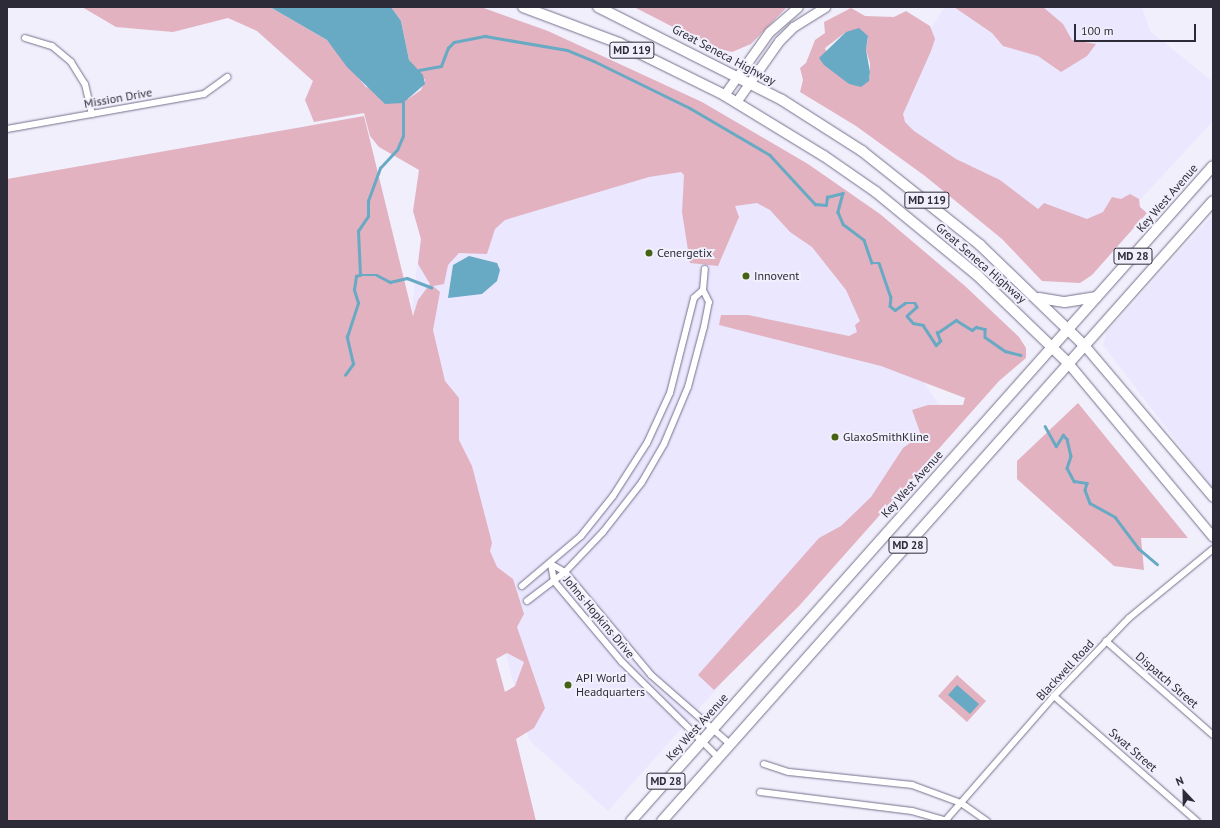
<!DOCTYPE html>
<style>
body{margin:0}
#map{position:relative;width:1220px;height:828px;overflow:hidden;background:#f1effc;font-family:"PT Sans",sans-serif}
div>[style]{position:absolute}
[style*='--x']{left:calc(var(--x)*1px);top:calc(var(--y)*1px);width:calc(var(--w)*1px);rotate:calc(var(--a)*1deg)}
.built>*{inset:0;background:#eae7fe}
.green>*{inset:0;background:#e2b2c0}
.water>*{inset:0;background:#68a9c4}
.stream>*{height:2.5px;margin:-1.25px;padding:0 1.25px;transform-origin:1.25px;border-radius:1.25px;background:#68a9c4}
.roads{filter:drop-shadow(0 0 1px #74708b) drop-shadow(0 0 1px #74708b)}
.street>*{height:6px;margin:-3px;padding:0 3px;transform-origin:3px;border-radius:3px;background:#fff}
.secondary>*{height:9px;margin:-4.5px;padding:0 4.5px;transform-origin:4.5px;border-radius:4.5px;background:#fff}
.primary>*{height:10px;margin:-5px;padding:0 5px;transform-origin:5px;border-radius:5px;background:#fff}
.dots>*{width:11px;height:11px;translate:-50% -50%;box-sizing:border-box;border:2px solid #f1effc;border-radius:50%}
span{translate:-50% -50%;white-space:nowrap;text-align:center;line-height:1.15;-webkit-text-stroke:4px #f1effc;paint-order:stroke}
.shield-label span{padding:1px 3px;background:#f1effc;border:1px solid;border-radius:3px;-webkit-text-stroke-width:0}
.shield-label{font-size:11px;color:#2d2b37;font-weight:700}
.street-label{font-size:12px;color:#2d2b37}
.poi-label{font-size:12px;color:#2d2b37}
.left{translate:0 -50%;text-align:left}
.frame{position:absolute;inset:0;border:8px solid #2d2b37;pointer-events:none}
.north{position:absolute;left:1164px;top:772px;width:40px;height:40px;-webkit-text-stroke:3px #f1effc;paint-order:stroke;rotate:338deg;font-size:11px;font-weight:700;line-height:16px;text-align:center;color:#2d2b37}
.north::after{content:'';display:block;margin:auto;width:14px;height:18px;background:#2d2b37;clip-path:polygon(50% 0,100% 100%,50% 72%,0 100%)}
.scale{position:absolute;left:1074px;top:24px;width:122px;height:18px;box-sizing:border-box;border:2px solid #2d2b37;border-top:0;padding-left:5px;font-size:12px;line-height:14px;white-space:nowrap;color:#2d2b37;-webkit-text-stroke:3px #f1effc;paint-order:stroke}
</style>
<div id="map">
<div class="built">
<div style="clip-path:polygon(945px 7px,1142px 7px,1150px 31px,1213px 82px,1213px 121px,1078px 267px,874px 115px)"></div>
<div style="clip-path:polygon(681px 141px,781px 178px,952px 423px,608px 811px,529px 740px,412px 308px,423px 217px)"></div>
<div style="clip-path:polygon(1213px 215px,1213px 489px,1103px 345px,1107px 332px)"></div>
</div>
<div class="green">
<div style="clip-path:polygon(evenodd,82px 7px,270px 7px,327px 40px,366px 87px,408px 99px,421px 90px,425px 80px,409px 60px,401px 21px,391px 7px,481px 7px,548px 31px,702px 102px,808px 164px,880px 214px,965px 286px,1019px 337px,1026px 348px,1026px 358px,999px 381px,799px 606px,714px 690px,698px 675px,819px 538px,841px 526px,871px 497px,903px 448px,921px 435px,912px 410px,928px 405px,963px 405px,965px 398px,881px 366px,719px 325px,721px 315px,748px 315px,849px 336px,857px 332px,855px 325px,860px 321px,846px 290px,812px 247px,790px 232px,770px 210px,757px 203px,735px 206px,739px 217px,718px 266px,690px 263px,682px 212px,684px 175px,681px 172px,649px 177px,505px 220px,495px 229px,487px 254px,459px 253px,448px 265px,444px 284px,433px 286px,440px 292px,433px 330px,445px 381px,459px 398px,459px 440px,472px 466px,492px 543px,490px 551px,497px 567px,513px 579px,524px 614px,517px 627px,545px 708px,534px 728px,516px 739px,536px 821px,7px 821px,7px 179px,364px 116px,413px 316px,418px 300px,430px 284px,418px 264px,421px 239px,413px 211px,419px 170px,379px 147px,370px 136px,364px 113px,314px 122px,305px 100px,313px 81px,257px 31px,228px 18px,173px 32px,116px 27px,82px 7px,507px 653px,524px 662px,515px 686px,505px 692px,496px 659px,507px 653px)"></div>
<div style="clip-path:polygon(634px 7px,787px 7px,751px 44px,732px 52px,712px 47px)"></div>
<div style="clip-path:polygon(954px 7px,1043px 7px,1063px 24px,1072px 40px,1096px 44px,1087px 56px,1061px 72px,1038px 56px,1003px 46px,992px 33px)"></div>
<div style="clip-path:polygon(evenodd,851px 8px,865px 16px,894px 17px,906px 11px,930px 26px,935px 39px,931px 51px,903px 114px,905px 122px,914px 131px,956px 159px,1000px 180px,1038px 209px,1044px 203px,1087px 219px,1103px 212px,1112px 197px,1121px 199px,1130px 194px,1139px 199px,1140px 207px,1147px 213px,1092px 275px,1080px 283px,1042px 281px,1002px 239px,925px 176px,856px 126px,800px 92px,803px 80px,800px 68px,806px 63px,815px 40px,825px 33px,824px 22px,851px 8px,846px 32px,868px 38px,866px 50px,870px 63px,870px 77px,849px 84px,833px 70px,825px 48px,846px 32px)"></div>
<div style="clip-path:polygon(1078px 403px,1188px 538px,1141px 538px,1144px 570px,1114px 566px,1017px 479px,1017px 461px)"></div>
<div style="clip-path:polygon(957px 675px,986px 701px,967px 722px,938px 696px)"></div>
</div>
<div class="water">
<div style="clip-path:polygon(270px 7px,391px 7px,401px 21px,409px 60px,423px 75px,425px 84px,403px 103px,385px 104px,347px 67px,327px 40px)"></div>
<div style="clip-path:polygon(859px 28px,868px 36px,866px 50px,870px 72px,869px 81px,861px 87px,849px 84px,824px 65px,819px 58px,846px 32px)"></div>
<div style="clip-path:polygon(469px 256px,497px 263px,500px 270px,497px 281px,482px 294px,448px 298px,453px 265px)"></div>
<div style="clip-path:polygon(957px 685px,979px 704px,970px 714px,948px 695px)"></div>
</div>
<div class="stream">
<div style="--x:419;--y:70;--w:22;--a:-10"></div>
<div style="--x:441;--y:66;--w:19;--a:-69"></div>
<div style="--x:448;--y:48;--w:8;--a:-45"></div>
<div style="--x:454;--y:42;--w:32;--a:-11"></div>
<div style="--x:485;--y:36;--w:83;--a:9.7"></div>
<div style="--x:567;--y:50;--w:29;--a:22"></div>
<div style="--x:594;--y:61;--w:107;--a:26.1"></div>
<div style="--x:690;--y:108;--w:93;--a:30.4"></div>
<div style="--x:770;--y:155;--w:67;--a:47.4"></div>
<div style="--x:815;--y:204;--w:11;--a:5"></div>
<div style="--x:826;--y:205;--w:8;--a:-83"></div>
<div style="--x:827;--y:197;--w:16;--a:-14"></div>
<div style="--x:843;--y:193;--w:20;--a:105"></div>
<div style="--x:838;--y:212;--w:13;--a:67"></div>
<div style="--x:843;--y:224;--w:26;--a:37"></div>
<div style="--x:864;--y:240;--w:24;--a:71"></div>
<div style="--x:872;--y:263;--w:7;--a:0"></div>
<div style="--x:879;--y:263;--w:36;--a:71"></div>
<div style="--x:891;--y:297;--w:9;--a:96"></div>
<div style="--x:890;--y:306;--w:6;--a:39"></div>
<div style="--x:895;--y:310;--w:12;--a:-35"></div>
<div style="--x:905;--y:303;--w:10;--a:0"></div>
<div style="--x:915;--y:303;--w:4;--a:63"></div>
<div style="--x:917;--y:307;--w:13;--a:138"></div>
<div style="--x:907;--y:316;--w:9;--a:49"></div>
<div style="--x:913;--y:323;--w:10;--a:11"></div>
<div style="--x:923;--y:325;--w:24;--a:57"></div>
<div style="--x:936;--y:345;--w:6;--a:-45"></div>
<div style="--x:940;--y:341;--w:9;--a:-111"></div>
<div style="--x:937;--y:333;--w:23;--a:-34"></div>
<div style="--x:956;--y:320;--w:19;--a:32"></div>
<div style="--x:972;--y:330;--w:5;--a:-37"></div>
<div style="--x:976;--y:327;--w:9;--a:13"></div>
<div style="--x:985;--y:329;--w:8;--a:90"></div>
<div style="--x:985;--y:337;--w:24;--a:35"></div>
<div style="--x:1005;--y:351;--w:16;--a:14"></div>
<div style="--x:360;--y:275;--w:17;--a:0"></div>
<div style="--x:377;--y:275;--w:15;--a:28"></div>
<div style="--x:390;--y:282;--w:17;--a:-13"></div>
<div style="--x:407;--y:278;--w:26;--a:21"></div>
<div style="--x:345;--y:375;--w:14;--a:-54"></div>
<div style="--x:353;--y:364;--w:28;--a:-103"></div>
<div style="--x:347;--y:337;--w:36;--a:-72"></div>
<div style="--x:358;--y:303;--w:14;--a:-107"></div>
<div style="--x:354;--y:290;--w:14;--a:-82"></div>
<div style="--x:356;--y:276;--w:4;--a:-14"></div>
<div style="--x:360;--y:275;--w:44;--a:-92.6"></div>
<div style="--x:358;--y:231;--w:18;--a:-56"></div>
<div style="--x:368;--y:216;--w:15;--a:-90"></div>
<div style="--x:368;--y:201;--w:35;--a:-70"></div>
<div style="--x:380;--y:168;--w:25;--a:-47"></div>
<div style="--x:397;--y:150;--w:15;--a:-67"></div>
<div style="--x:403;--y:136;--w:33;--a:-90"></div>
<div style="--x:1045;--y:426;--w:23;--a:61"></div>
<div style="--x:1056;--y:446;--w:13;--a:-58"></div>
<div style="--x:1063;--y:435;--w:6;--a:45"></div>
<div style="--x:1067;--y:439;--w:17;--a:77"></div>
<div style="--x:1071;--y:456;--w:13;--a:108"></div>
<div style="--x:1067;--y:468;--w:15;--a:62"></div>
<div style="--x:1074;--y:481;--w:13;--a:9"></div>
<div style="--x:1087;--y:483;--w:7;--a:106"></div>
<div style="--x:1085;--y:490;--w:14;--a:69"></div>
<div style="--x:1090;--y:503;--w:29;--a:29"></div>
<div style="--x:1115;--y:517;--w:39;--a:53"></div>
<div style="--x:1138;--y:548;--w:25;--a:40"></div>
</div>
<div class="roads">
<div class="street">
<div style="--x:25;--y:38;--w:28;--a:17"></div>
<div style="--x:52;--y:46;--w:25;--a:40"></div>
<div style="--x:71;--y:62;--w:26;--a:58"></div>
<div style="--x:85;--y:84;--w:31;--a:77"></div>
<div style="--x:7;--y:129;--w:200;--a:-10.1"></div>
<div style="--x:204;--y:94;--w:29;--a:-36"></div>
<div style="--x:551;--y:564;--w:17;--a:80"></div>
<div style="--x:554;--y:581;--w:106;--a:50"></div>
<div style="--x:622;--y:662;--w:136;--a:44.7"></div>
<div style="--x:551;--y:564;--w:16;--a:30"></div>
<div style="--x:565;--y:572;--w:134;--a:50.1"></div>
<div style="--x:651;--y:675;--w:106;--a:41.2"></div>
<div style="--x:522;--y:586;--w:77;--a:-40.3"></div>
<div style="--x:581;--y:536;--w:51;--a:-51.3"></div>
<div style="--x:613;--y:496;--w:63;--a:-57.3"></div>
<div style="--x:647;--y:443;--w:55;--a:-65.3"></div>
<div style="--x:670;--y:393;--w:98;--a:-75.8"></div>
<div style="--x:694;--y:298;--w:12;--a:-42"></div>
<div style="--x:527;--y:601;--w:48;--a:-37.3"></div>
<div style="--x:565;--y:572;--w:55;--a:-46.5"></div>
<div style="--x:603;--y:532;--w:63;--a:-52"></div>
<div style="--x:642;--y:482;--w:44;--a:-59.9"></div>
<div style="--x:664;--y:444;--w:62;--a:-67.2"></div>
<div style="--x:688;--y:387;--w:62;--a:-75.1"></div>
<div style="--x:704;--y:327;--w:25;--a:-79"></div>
<div style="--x:709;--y:302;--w:13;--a:-117"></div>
<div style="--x:703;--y:290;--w:21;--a:-85"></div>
<div style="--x:1106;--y:641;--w:142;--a:41.3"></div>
<div style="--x:1054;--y:696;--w:190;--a:41.2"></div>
<div style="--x:764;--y:764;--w:26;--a:18"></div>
<div style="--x:789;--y:772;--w:124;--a:6"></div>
<div style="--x:912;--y:785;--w:52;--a:20.2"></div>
<div style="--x:961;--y:803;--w:32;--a:35"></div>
<div style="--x:760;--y:792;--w:153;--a:7.1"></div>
<div style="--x:912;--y:811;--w:37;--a:16"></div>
<div style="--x:945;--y:821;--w:166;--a:-48.9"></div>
<div style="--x:1054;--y:696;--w:108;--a:-46.1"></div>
<div style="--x:1129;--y:618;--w:109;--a:-39.4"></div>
</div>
<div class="secondary">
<div style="--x:724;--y:95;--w:77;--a:-54.5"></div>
<div style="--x:769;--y:32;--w:38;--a:-41"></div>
<div style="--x:736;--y:102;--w:75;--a:-54.8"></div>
<div style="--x:779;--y:41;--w:20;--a:-45"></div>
<div style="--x:793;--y:27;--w:38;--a:-32"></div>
<div style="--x:1084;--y:345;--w:199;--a:49.7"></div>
<div style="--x:1068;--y:363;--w:226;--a:50.2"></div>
</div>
<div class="primary">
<div style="--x:523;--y:7;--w:103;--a:20.6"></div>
<div style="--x:619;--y:43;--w:117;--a:26.3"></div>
<div style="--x:724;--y:95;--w:117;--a:31.4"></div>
<div style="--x:824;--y:156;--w:63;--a:34.7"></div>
<div style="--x:876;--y:192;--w:131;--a:39.4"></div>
<div style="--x:977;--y:275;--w:127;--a:44"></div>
<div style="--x:598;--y:7;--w:206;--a:26.8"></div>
<div style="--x:782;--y:100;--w:95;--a:32.5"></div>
<div style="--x:862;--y:151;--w:151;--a:38.5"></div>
<div style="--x:980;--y:245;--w:144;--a:43.9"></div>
<div style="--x:1039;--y:298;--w:26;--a:9"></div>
<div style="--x:1065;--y:302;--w:32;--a:-9"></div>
<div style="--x:631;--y:821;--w:876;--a:-48.38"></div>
<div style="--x:662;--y:821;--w:829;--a:-48.37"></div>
</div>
</div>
<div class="dots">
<div style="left:649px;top:253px;background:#476214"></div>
<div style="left:746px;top:276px;background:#476214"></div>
<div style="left:835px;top:437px;background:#476214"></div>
<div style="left:568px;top:685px;background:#476214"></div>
</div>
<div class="shield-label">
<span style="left:632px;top:50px">MD 119</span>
<span style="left:927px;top:200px">MD 119</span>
<span style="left:1133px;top:256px">MD 28</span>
<span style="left:908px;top:545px">MD 28</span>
<span style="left:666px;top:781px">MD 28</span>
</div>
<div class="street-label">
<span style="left:724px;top:55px;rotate:28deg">Great Seneca Highway</span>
<span style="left:118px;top:98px;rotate:-10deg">Mission Drive</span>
<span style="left:1167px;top:198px;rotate:-49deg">Key West Avenue</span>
<span style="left:981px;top:263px;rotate:41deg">Great Seneca Highway</span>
<span style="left:912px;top:484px;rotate:-48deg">Key West Avenue</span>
<span style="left:599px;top:617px;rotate:50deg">Johns Hopkins Drive</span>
<span style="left:1065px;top:670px;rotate:-47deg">Blackwell Road</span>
<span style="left:1167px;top:680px;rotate:41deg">Dispatch Street</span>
<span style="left:697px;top:727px;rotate:-48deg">Key West Avenue</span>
<span style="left:1133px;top:750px;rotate:41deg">Swat Street</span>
</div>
<div class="poi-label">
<span class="left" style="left:657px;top:253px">Cenergetix</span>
<span class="left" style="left:754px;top:276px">Innovent</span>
<span class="left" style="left:843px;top:437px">GlaxoSmithKline</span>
<span class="left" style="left:576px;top:685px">API World<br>Headquarters</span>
</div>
<div class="frame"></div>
<div class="north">N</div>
<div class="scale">100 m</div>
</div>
